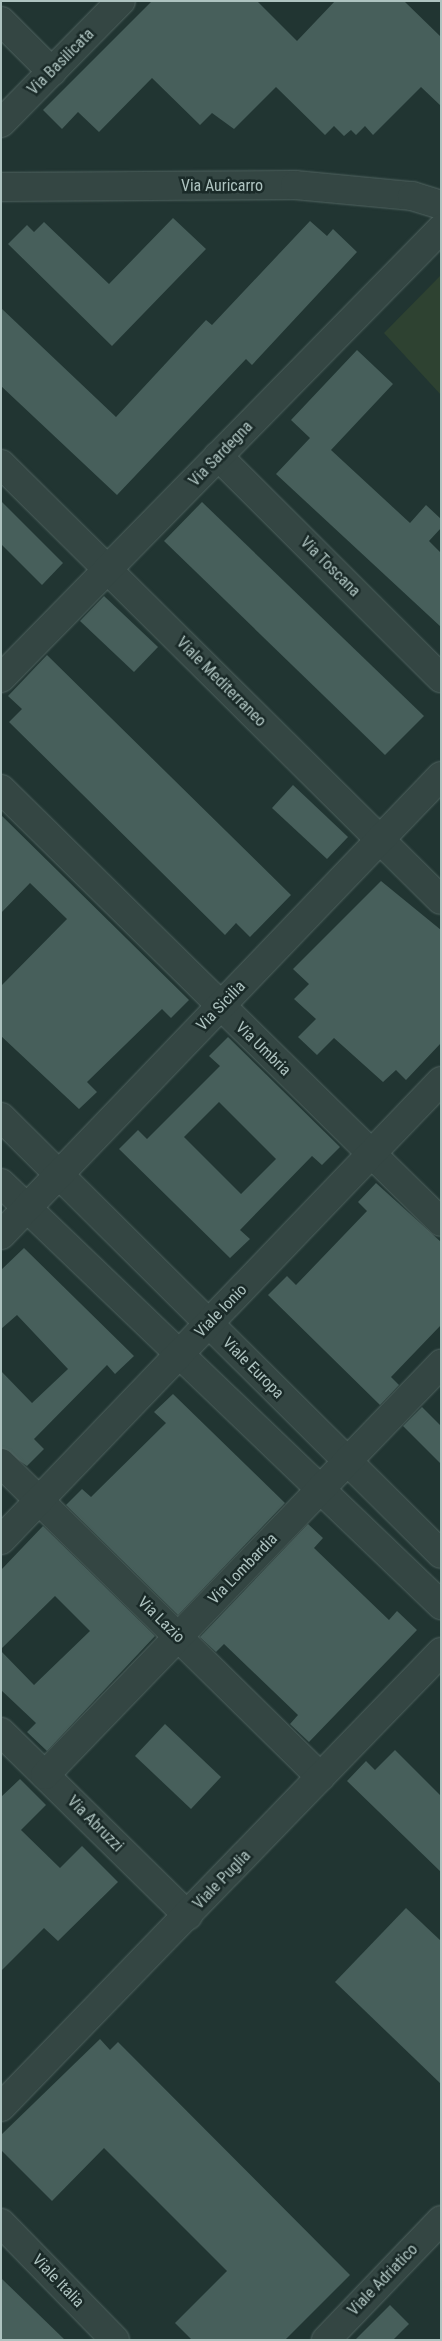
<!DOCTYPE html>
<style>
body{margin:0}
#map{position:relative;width:442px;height:2341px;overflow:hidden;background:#213532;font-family:"Roboto Condensed",sans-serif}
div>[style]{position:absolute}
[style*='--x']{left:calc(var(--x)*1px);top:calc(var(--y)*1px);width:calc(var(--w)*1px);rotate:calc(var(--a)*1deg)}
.green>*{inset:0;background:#2e4231}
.building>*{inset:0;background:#475f5b}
.roads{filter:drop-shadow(0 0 1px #516461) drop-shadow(0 0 1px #516461)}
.minor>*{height:28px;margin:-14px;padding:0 14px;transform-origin:14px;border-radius:14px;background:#344643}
span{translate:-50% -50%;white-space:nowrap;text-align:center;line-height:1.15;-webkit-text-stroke:5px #1a2a28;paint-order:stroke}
.street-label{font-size:16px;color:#aec3c0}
.frame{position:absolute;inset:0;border:2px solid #aec3c0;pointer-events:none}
</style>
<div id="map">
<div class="green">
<div style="clip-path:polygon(441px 275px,441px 395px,384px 333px)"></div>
</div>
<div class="building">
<div style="clip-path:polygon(152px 1px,257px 1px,297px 41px,335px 1px,404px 1px,441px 37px,441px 106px,421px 87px,373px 135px,365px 126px,356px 135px,351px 130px,344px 136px,334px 126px,325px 135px,276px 87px,234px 129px,212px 113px,200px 125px,152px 78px,99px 132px,78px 112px,62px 129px,43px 110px)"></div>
<div style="clip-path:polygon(173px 218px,206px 249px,112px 346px,8px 244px,27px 225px,34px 232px,44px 222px,109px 284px)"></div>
<div style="clip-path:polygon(310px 221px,327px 236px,333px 229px,357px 252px,252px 365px,246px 359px,117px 495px,1px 386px,1px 308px,116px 417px,206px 320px,212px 325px)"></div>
<div style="clip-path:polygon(357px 350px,393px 384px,331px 450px,410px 523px,426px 505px,441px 519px,441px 528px,429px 541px,441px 553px,441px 627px,276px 474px,310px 438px,291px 420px)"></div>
<div style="clip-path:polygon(1px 501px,63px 563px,42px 585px,1px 544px)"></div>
<div style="clip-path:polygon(202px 502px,424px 716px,385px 755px,164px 541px)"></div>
<div style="clip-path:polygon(104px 596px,158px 647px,134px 672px,80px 621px)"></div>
<div style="clip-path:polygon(47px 655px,291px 895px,250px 937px,236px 923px,225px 935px,9px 722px,22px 709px,8px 696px)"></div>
<div style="clip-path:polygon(293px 785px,348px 837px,327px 859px,272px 808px)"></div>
<div style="clip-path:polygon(1px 815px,189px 1000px,171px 1018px,162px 1009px,87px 1082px,97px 1092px,79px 1109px,1px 1036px,1px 986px,67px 919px,30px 883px,1px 913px)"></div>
<div style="clip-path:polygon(381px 881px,441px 930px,441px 1043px,406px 1080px,396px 1070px,383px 1082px,334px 1038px,317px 1055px,298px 1037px,316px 1019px,294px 999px,309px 984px,293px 969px)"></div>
<div style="clip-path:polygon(evenodd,228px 1037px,340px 1147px,322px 1165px,312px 1156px,240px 1230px,250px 1239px,230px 1258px,119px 1149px,138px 1130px,147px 1139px,220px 1066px,209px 1056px,228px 1037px,219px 1102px,276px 1159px,241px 1194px,184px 1137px,219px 1102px)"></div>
<div style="clip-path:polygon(376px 1183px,441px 1242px,441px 1325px,391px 1377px,399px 1385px,380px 1405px,268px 1295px,287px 1276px,296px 1285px,367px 1211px,358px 1202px)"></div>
<div style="clip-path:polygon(24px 1248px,134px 1356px,115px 1374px,107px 1365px,34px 1439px,44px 1449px,27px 1466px,1px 1448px,1px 1371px,32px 1403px,68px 1369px,17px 1315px,1px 1329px,1px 1270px)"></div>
<div style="clip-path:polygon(173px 1394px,285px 1503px,178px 1615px,66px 1505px,82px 1489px,91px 1497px,166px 1423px,154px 1412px)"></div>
<div style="clip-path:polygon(422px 1407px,441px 1426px,441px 1464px,403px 1426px)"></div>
<div style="clip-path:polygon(308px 1524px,323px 1538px,314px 1548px,389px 1620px,397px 1611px,417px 1630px,309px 1742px,290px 1724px,298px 1715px,224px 1644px,216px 1652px,200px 1637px)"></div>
<div style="clip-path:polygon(43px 1526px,155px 1636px,47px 1751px,27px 1732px,36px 1723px,1px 1690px,1px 1651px,34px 1685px,90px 1631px,55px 1596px,1px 1649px,1px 1570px)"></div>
<div style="clip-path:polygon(165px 1724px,221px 1777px,191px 1809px,135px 1756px)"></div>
<div style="clip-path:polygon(395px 1750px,441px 1796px,441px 1872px,347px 1781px,366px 1761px,375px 1770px)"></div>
<div style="clip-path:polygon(20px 1779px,46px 1805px,21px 1830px,60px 1868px,82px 1846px,118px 1882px,58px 1941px,44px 1928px,1px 1971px,1px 1797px)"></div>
<div style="clip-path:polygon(406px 1908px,441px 1941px,441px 2084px,335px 1982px)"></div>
<div style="clip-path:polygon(100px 2039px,110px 2050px,118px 2042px,350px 2275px,285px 2340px,192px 2340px,175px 2323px,227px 2271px,104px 2148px,52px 2201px,1px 2150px,1px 2135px)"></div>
<div style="clip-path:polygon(1px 2278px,65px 2340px,1px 2340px)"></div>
<div style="clip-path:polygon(390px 2305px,409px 2324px,393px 2340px,355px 2340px)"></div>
</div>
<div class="roads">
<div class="minor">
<div style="--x:1;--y:21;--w:72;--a:45"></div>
<div style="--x:1;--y:123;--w:171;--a:-45.5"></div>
<div style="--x:1;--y:187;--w:294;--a:-0.4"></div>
<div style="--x:295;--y:185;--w:118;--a:5.4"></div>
<div style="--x:412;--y:196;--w:30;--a:17"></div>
<div style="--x:218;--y:456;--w:315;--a:44.9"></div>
<div style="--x:1;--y:464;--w:619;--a:44.74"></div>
<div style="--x:1;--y:678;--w:629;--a:-45.58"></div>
<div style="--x:1;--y:789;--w:617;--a:44.54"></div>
<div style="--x:1;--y:1117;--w:620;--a:44.8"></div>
<div style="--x:1;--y:1183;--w:610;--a:43.8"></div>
<div style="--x:1;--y:1235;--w:636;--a:-46.21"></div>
<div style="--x:1;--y:1463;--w:448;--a:44.5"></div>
<div style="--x:1;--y:1540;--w:636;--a:-46.21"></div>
<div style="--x:1;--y:1732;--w:262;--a:44.5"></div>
<div style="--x:45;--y:1775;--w:571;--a:-46.06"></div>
<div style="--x:1;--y:2107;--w:633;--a:-45.96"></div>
<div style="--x:1;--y:2223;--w:163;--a:45.7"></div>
<div style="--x:326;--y:2340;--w:166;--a:-46.2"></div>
</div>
</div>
<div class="street-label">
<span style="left:61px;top:62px;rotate:-45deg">Via Basilicata</span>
<span style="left:222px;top:186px">Via Auricarro</span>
<span style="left:221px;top:454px;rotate:-46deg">Via Sardegna</span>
<span style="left:330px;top:567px;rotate:45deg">Via Toscana</span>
<span style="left:221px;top:682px;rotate:45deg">Viale Mediterraneo</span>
<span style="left:221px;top:1006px;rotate:-46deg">Via Sicilia</span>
<span style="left:263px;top:1049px;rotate:44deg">Via Umbria</span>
<span style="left:221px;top:1311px;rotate:-46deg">Viale Ionio</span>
<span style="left:253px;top:1368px;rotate:45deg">Viale Europa</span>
<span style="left:243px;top:1569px;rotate:-46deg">Via Lombardia</span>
<span style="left:161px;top:1620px;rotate:44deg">Via Lazio</span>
<span style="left:95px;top:1824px;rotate:45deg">Via Abruzzi</span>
<span style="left:222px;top:1880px;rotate:-46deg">Viale Puglia</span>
<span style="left:383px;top:2280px;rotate:-46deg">Viale Adriatico</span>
<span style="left:58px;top:2281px;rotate:46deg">Viale Italia</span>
</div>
<div class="frame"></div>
</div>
